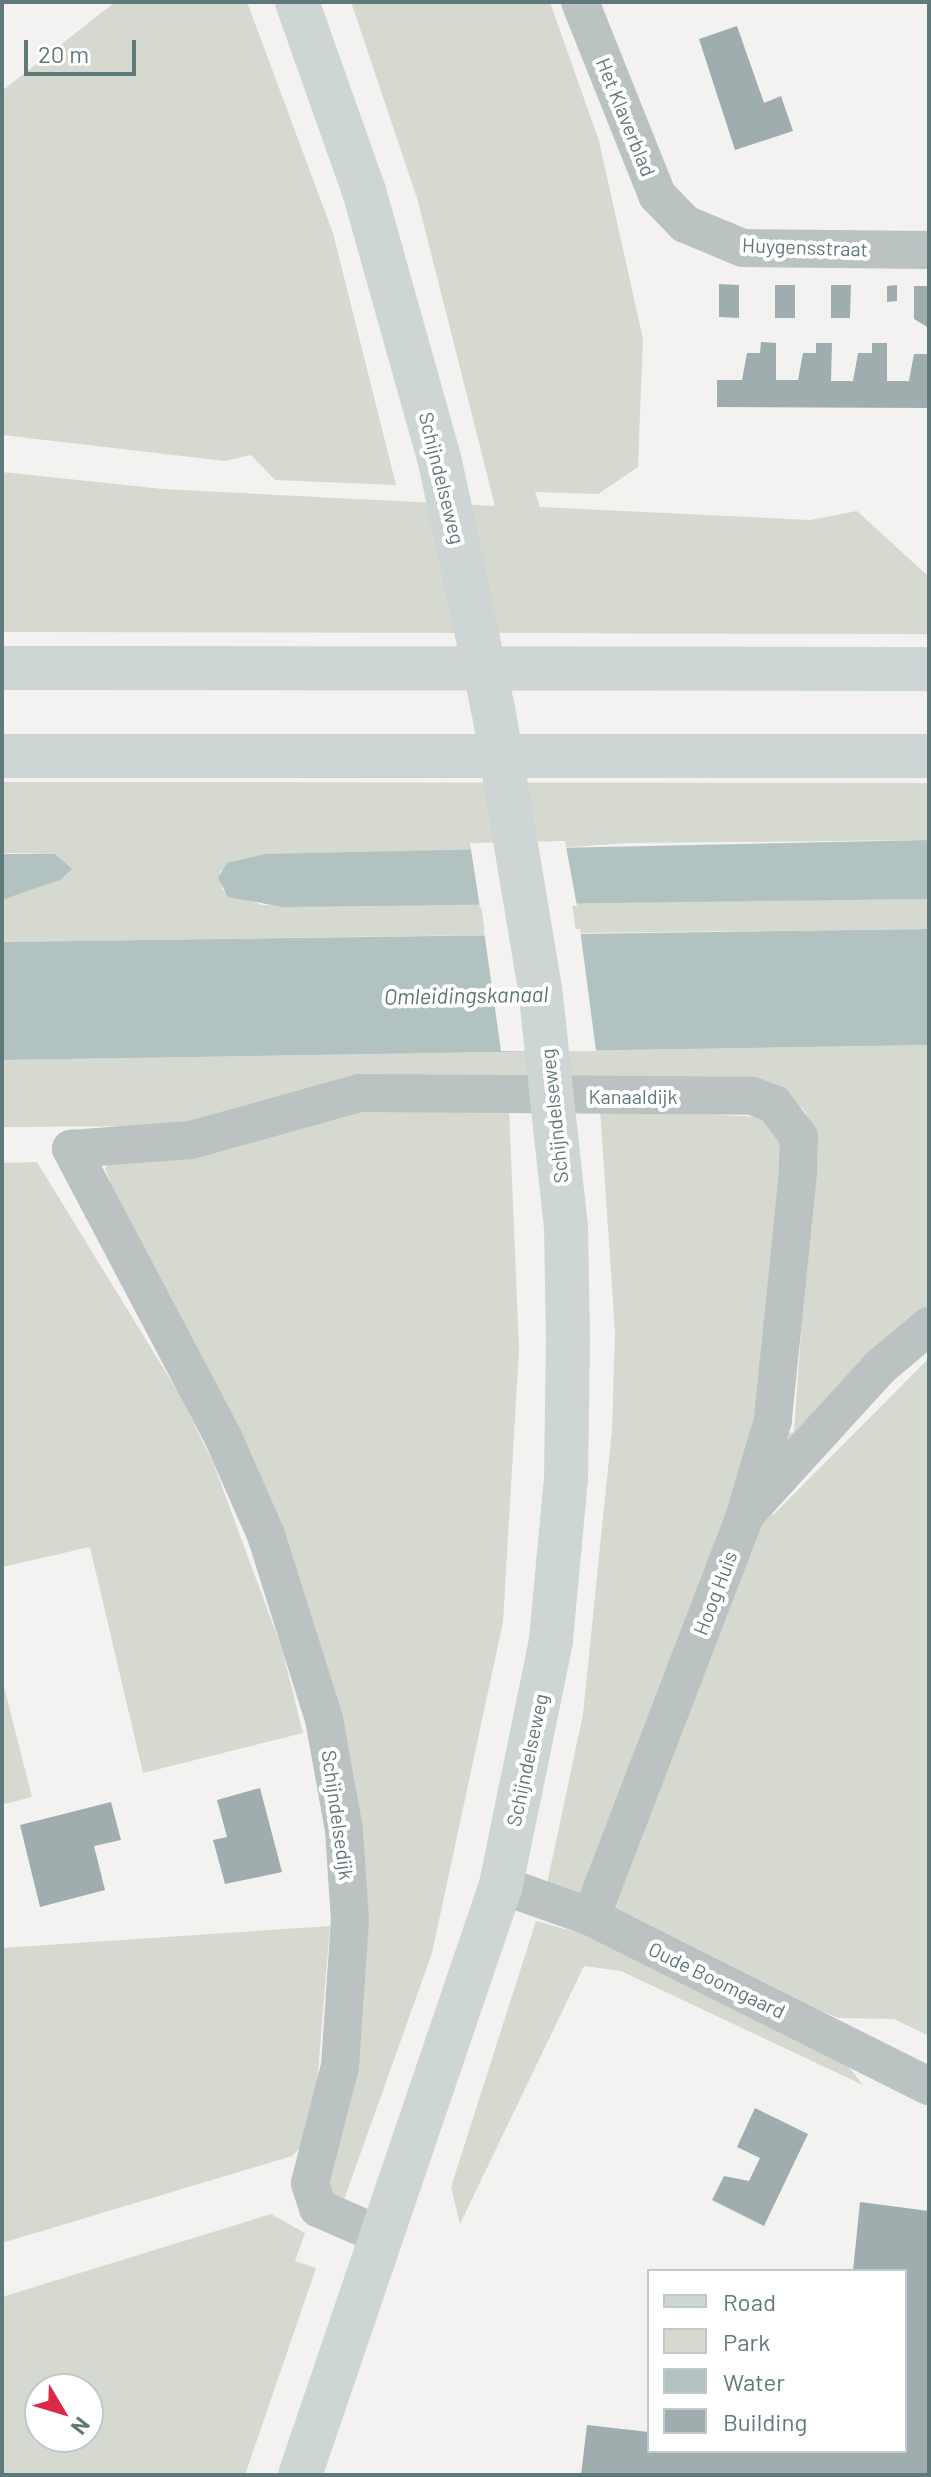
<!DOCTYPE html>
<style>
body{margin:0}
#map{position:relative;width:931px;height:2477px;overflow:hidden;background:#f4f2f0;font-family:Barlow,sans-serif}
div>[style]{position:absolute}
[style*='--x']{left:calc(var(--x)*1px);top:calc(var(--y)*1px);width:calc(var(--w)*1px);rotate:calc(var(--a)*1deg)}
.green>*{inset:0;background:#d6d9cf}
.water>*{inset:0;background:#b1c2c0}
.pier>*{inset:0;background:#f4f2f0}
.building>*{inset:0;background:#9fadae}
.street>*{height:38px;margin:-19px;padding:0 19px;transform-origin:19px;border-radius:19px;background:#bac2c2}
.secondary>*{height:44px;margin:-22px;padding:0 22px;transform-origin:22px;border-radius:22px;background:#cdd5d5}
.highway>*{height:44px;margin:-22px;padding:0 22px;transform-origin:22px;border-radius:22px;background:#cdd5d5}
span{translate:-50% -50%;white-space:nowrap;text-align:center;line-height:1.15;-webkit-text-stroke:8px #fff;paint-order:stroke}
.street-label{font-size:20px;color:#60797a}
.water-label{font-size:22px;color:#5b7673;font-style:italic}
.frame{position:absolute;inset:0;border:4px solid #60797a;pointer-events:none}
.legend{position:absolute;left:647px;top:2269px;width:260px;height:184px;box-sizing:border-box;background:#fff;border:2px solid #bfc9ca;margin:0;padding:10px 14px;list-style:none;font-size:24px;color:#60797a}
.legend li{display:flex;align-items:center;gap:16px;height:40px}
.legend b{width:40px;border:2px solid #bfc9ca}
.north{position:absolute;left:24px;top:2373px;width:80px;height:80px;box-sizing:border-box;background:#fff;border:2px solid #bfc9ca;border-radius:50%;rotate:128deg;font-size:22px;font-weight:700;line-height:32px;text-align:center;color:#60797a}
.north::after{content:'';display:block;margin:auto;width:28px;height:36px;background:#da2a45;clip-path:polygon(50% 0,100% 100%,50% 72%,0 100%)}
.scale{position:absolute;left:24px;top:40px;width:112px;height:36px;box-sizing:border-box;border:4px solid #60797a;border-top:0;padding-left:10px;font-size:24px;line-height:28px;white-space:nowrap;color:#60797a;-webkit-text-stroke:6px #fff;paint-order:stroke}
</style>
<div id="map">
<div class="green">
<div style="clip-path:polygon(115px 2px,247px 2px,333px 233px,396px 485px,275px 480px,251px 455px,225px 461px,2px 435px,2px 91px)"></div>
<div style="clip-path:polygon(351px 2px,550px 2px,599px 141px,643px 339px,638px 467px,598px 494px,535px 492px,540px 507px,810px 520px,857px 511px,929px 577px,929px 634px,2px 632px,2px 472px,163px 489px,495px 506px,417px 198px)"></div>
<div style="clip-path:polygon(2px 782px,929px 783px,929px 840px,628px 843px,220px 871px,222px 890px,262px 905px,481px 904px,485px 935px,2px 942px,2px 900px,60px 880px,55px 854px,2px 853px)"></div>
<div style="clip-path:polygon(929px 899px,929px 929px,576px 933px,572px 902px)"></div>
<div style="clip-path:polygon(929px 1045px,929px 1307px,794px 1433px,772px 1516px,929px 1358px,929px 2036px,894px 2019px,838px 2018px,609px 1920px,783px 1435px,794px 1432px,815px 1132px,804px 1110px,785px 1092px,706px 1082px,191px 1126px,2px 1127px,2px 1060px)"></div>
<div style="clip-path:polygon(509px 1109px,519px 1350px,503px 1622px,432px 1953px,340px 2211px,326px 2193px,336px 1729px,105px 1169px,110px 1161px,340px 1110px)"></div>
<div style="clip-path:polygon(600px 1109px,761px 1117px,780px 1143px,781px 1176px,754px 1423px,738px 1482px,581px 1911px,544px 1898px,583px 1714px,612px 1429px,615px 1332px)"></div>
<div style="clip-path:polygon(37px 1162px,181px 1397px,214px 1465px,282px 1649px,303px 1733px,143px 1773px,90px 1547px,2px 1567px,2px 1163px)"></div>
<div style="clip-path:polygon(2px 1679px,32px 1797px,4px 1804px,2px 1827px)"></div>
<div style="clip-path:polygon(536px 1921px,605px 1940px,820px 2031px,863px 2085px,621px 1971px,584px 1966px,460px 2224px,451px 2187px)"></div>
<div style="clip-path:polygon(330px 1926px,317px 2085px,304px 2144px,292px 2156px,2px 2243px,2px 1948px)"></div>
<div style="clip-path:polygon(evenodd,271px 2214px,305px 2233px,295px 2261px,316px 2268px,245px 2475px,2px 2475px,2px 2297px,271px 2214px,40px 2389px,88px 2389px,88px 2437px,40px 2437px,40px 2389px)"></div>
</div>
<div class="water">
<div style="clip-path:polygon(929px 840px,929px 899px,283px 907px,228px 897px,218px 878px,227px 863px,265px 854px)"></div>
<div style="clip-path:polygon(2px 854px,55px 854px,72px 869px,60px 880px,2px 900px)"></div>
<div style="clip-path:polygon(929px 929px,929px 1045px,2px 1060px,2px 942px)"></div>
</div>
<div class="pier">
<div style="clip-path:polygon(565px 841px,577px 906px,480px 908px,470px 843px)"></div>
<div style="clip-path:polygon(580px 929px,596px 1051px,501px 1051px,484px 931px)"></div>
</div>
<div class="building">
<div style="clip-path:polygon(737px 26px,764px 103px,781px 96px,793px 131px,735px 150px,699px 39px)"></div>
<div style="clip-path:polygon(719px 284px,739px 285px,739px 318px,719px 317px)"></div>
<div style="clip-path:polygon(775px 285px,795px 285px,795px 318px,775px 318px)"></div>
<div style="clip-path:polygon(831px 285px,851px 285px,850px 318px,831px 318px)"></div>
<div style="clip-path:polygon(897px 285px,897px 301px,887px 302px,887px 286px)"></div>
<div style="clip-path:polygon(914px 286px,929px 286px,929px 328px,914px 319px)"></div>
<div style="clip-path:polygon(761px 342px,776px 343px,776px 380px,798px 380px,803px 353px,816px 353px,816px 343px,832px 343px,831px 381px,853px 381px,858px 353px,872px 353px,872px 343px,887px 343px,887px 381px,909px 381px,914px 354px,929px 354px,929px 408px,717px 407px,717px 380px,742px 380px,747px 353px,760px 353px)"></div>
<div style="clip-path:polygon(260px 1788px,282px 1872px,225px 1884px,213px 1840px,227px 1837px,217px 1800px)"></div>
<div style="clip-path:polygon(111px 1802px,121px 1840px,94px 1846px,105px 1890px,40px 1907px,20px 1825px)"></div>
<div style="clip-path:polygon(755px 2108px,808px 2134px,764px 2226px,712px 2200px,724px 2176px,749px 2181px,760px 2158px,737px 2147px)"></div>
<div style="clip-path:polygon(860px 2202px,929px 2211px,929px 2475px,581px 2475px,587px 2425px,649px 2432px,649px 2451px,905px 2451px,905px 2271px,853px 2271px)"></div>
</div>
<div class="street">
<div style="--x:580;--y:2;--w:208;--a:68.2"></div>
<div style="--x:657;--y:195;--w:40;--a:46"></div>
<div style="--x:685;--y:224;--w:63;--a:22.5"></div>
<div style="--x:743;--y:248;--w:186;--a:0.6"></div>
<div style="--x:501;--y:1885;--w:96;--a:19.6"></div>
<div style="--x:591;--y:1917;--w:378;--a:26.6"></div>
<div style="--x:591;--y:1917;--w:430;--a:-69"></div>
<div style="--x:745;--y:1515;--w:200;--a:-47.6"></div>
<div style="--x:880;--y:1367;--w:64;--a:-39.9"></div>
<div style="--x:382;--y:2236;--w:70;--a:-156.4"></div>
<div style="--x:318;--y:2208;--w:26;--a:-108"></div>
<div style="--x:310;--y:2183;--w:121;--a:-75.6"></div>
<div style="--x:340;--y:2066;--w:145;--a:-86.1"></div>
<div style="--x:350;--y:1921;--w:91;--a:-93.8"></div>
<div style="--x:344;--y:1830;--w:113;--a:-100.2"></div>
<div style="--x:324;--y:1719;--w:193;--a:-107.5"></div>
<div style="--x:266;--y:1535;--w:107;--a:-113.7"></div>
<div style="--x:223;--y:1437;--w:326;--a:-117.8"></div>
<div style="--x:71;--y:1149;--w:120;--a:-4.3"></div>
<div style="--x:191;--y:1140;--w:174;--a:-15.6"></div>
<div style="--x:359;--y:1093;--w:393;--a:0.4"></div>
<div style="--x:752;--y:1096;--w:23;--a:20"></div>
<div style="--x:774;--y:1104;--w:41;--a:52.9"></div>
<div style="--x:799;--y:1137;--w:35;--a:92"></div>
<div style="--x:798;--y:1172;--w:249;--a:95.8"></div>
<div style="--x:773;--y:1420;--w:99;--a:106.4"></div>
</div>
<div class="secondary">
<div style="--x:297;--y:2;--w:201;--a:70.5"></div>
<div style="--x:364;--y:191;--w:276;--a:74.3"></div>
<div style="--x:439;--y:457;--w:257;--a:77.9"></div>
<div style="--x:493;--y:708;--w:284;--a:80.5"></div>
<div style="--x:540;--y:988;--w:239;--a:83.8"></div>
<div style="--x:566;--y:1226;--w:110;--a:89"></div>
<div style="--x:568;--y:1336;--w:142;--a:90.8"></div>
<div style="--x:566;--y:1478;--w:164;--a:95.3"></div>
<div style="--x:551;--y:1641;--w:249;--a:101.6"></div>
<div style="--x:501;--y:1885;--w:623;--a:108.81"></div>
</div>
<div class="highway">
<div style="--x:2;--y:668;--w:927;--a:0.06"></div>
<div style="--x:2;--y:756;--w:927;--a:0"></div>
</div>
<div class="street-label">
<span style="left:626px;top:117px;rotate:68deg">Het Klaverblad</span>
<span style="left:805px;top:247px;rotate:2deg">Huygensstraat</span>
<span style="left:442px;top:478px;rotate:76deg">Schijndelseweg</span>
<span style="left:633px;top:1096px">Kanaaldijk</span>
<span style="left:554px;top:1116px;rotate:-96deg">Schijndelseweg</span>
<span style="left:715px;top:1593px;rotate:-69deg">Hoog Huis</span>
<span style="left:527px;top:1760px;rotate:-78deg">Schijndelseweg</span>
<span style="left:338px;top:1815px;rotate:82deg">Schijndelsedijk</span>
<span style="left:717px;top:1980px;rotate:26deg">Oude Boomgaard</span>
</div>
<div class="water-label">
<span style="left:466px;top:995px;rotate:-1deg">Omleidingskanaal</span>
</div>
<div class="frame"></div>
<ul class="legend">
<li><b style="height:10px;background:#cdd5d5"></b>Road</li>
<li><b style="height:22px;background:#d6d9cf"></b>Park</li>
<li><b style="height:22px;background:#b1c2c0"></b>Water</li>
<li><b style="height:22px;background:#9fadae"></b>Building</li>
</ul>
<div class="north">N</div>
<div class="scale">20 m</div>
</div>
